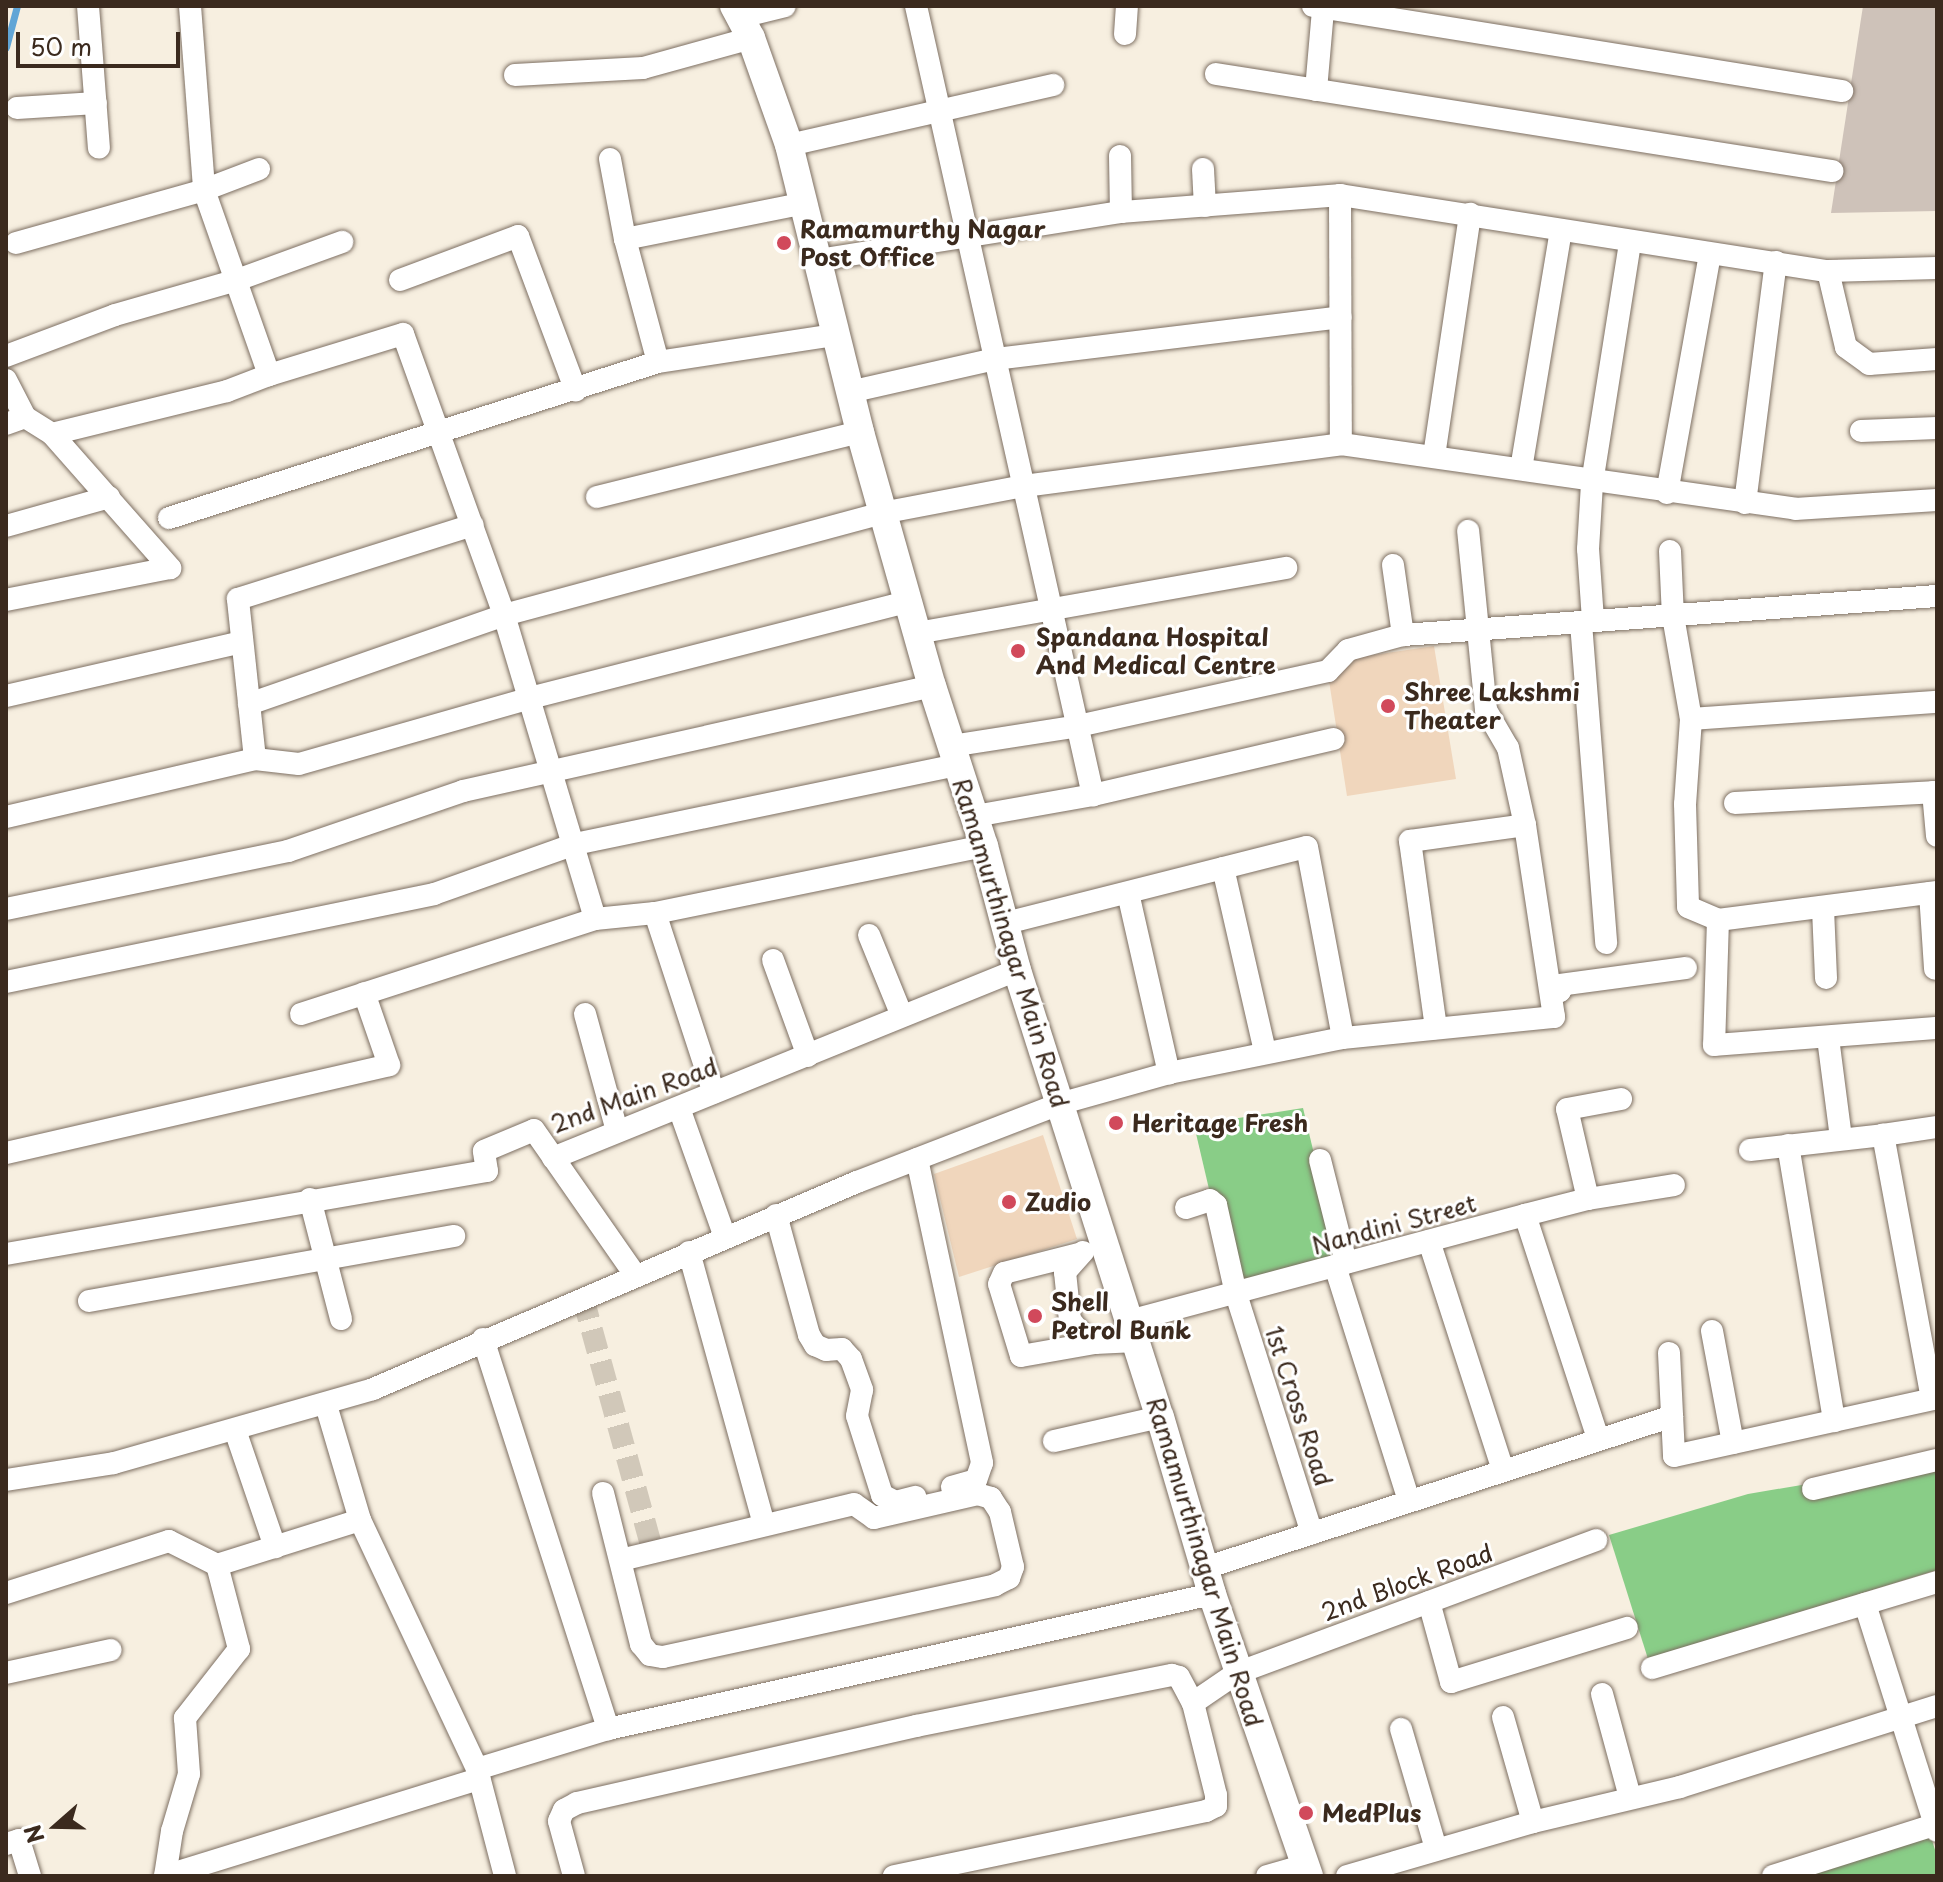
<!DOCTYPE html>
<style>
body{margin:0}
#map{position:relative;width:1943px;height:1882px;overflow:hidden;background:#f7efe0;font-family:"Playpen Sans",sans-serif}
div>[style]{position:absolute}
[style*='--x']{left:calc(var(--x)*1px);top:calc(var(--y)*1px);width:calc(var(--w)*1px);rotate:calc(var(--a)*1deg)}
.built>*{inset:0;background:#f0d6bc}
.industrial>*{inset:0;background:#cec2b9}
.green>*{inset:0;background:#89cd87}
.stream>*{height:7px;margin:-3.5px;padding:0 3.5px;transform-origin:3.5px;border-radius:3.5px;background:#61a5d6}
.minor-tunnel>*{height:22px;margin-top:-11px;transform-origin:0;background:repeating-linear-gradient(90deg,#d1c8b9 0 22px,transparent 0 33px)}
.roads{filter:drop-shadow(0 0 2px #7d6f62) drop-shadow(0 0 2px #7d6f62)}
.minor>*{height:22px;margin:-11px;padding:0 11px;transform-origin:11px;border-radius:11px;background:#fff}
.major>*{height:28px;margin:-14px;padding:0 14px;transform-origin:14px;border-radius:14px;background:#fff}
.dots>*{width:22px;height:22px;translate:-50% -50%;box-sizing:border-box;border:4px solid #fff;border-radius:50%}
span{translate:-50% -50%;white-space:nowrap;text-align:center;line-height:1.15;-webkit-text-stroke:6px #fff;paint-order:stroke}
.poi-label{font-size:24px;color:#3b2a1e;font-weight:700}
.left{translate:0 -50%;text-align:left}
.street-label{font-size:24px;color:#3b2a1e}
.frame{position:absolute;inset:0;border:8px solid #3b2a1e;pointer-events:none}
.north{position:absolute;left:16px;top:1786px;width:80px;height:80px;-webkit-text-stroke:6px #fff;paint-order:stroke;rotate:250deg;font-size:22px;font-weight:700;line-height:32px;text-align:center;color:#3b2a1e}
.north::after{content:'';display:block;margin:auto;width:28px;height:36px;background:#3b2a1e;clip-path:polygon(50% 0,100% 100%,50% 72%,0 100%)}
.scale{position:absolute;left:16px;top:32px;width:164px;height:36px;box-sizing:border-box;border:4px solid #3b2a1e;border-top:0;padding-left:10px;font-size:24px;line-height:28px;white-space:nowrap;color:#3b2a1e;-webkit-text-stroke:6px #fff;paint-order:stroke}
</style>
<div id="map">
<div class="built">
<div style="clip-path:polygon(1434px 646px,1456px 779px,1347px 796px,1329px 681px,1346px 659px)"></div>
<div style="clip-path:polygon(1043px 1135px,1077px 1239px,959px 1277px,934px 1174px)"></div>
</div>
<div class="industrial">
<div style="clip-path:polygon(1863px 6px,1937px 6px,1937px 211px,1831px 213px)"></div>
</div>
<div class="green">
<div style="clip-path:polygon(1303px 1108px,1338px 1254px,1231px 1283px,1194px 1125px)"></div>
<div style="clip-path:polygon(1937px 1462px,1937px 1570px,1648px 1659px,1609px 1535px,1748px 1494px)"></div>
<div style="clip-path:polygon(1930px 1834px,1937px 1856px,1937px 1876px,1801px 1876px)"></div>
</div>
<div class="stream">
<div style="--x:6;--y:47;--w:42;--a:-75"></div>
</div>
<div class="minor-tunnel">
<div style="--x:583;--y:1298;--w:263;--a:74.6"></div>
</div>
<div class="roads">
<div class="minor">
<div style="--x:88;--y:6;--w:142;--a:85.6"></div>
<div style="--x:190;--y:6;--w:185;--a:85.6"></div>
<div style="--x:204;--y:190;--w:196;--a:70.6"></div>
<div style="--x:269;--y:375;--w:140;--a:-17"></div>
<div style="--x:403;--y:334;--w:299;--a:70.2"></div>
<div style="--x:504;--y:615;--w:317;--a:73.3"></div>
<div style="--x:916;--y:6;--w:809;--a:77.36"></div>
<div style="--x:1313;--y:6;--w:536;--a:9.13"></div>
<div style="--x:741;--y:17;--w:45;--a:-14"></div>
<div style="--x:1125;--y:34;--w:28;--a:-86"></div>
<div style="--x:1216;--y:74;--w:624;--a:8.95"></div>
<div style="--x:515;--y:75;--w:128;--a:-3.1"></div>
<div style="--x:643;--y:68;--w:112;--a:-15.5"></div>
<div style="--x:1316;--y:90;--w:80;--a:-85"></div>
<div style="--x:17;--y:108;--w:79;--a:-3.6"></div>
<div style="--x:789;--y:145;--w:271;--a:-12.8"></div>
<div style="--x:1120;--y:156;--w:56;--a:89"></div>
<div style="--x:610;--y:159;--w:81;--a:79.4"></div>
<div style="--x:625;--y:239;--w:127;--a:75"></div>
<div style="--x:1203;--y:169;--w:37;--a:87"></div>
<div style="--x:1340;--y:195;--w:249;--a:89.8"></div>
<div style="--x:625;--y:239;--w:184;--a:-11.3"></div>
<div style="--x:16;--y:243;--w:195;--a:-15.7"></div>
<div style="--x:204;--y:190;--w:59;--a:-20.9"></div>
<div style="--x:818;--y:260;--w:307;--a:-9"></div>
<div style="--x:1121;--y:212;--w:220;--a:-4.4"></div>
<div style="--x:1340;--y:195;--w:494;--a:8.9"></div>
<div style="--x:1828;--y:271;--w:109;--a:-1.6"></div>
<div style="--x:1828;--y:271;--w:78;--a:76.7"></div>
<div style="--x:1846;--y:347;--w:29;--a:36"></div>
<div style="--x:1869;--y:364;--w:68;--a:-4.2"></div>
<div style="--x:400;--y:280;--w:126;--a:-20.4"></div>
<div style="--x:518;--y:236;--w:165;--a:69.5"></div>
<div style="--x:6;--y:356;--w:116;--a:-20.6"></div>
<div style="--x:115;--y:315;--w:127;--a:-16"></div>
<div style="--x:237;--y:280;--w:112;--a:-19.9"></div>
<div style="--x:6;--y:380;--w:42;--a:62.8"></div>
<div style="--x:25;--y:417;--w:32;--a:32"></div>
<div style="--x:52;--y:434;--w:179;--a:48.6"></div>
<div style="--x:170;--y:568;--w:167;--a:169"></div>
<div style="--x:849;--y:392;--w:150;--a:-12.7"></div>
<div style="--x:995;--y:359;--w:348;--a:-6.9"></div>
<div style="--x:6;--y:424;--w:20;--a:-20"></div>
<div style="--x:1861;--y:431;--w:76;--a:-2.3"></div>
<div style="--x:52;--y:434;--w:180;--a:-13.8"></div>
<div style="--x:227;--y:391;--w:45;--a:-20.9"></div>
<div style="--x:1434;--y:456;--w:245;--a:-81.5"></div>
<div style="--x:1521;--y:469;--w:242;--a:-80.5"></div>
<div style="--x:1667;--y:493;--w:242;--a:-79.8"></div>
<div style="--x:597;--y:497;--w:271;--a:-13.9"></div>
<div style="--x:1745;--y:503;--w:243;--a:-82.7"></div>
<div style="--x:169;--y:518;--w:513;--a:-17.69"></div>
<div style="--x:658;--y:362;--w:178;--a:-8.7"></div>
<div style="--x:6;--y:526;--w:107;--a:-15.7"></div>
<div style="--x:1670;--y:551;--w:65;--a:87.4"></div>
<div style="--x:1673;--y:616;--w:105;--a:80.1"></div>
<div style="--x:1691;--y:719;--w:85;--a:94"></div>
<div style="--x:1685;--y:804;--w:103;--a:88.3"></div>
<div style="--x:1688;--y:907;--w:33;--a:23"></div>
<div style="--x:1718;--y:920;--w:221;--a:-7.3"></div>
<div style="--x:1393;--y:565;--w:71;--a:81.9"></div>
<div style="--x:1593;--y:620;--w:71;--a:-94"></div>
<div style="--x:1588;--y:549;--w:66;--a:-86.5"></div>
<div style="--x:1592;--y:483;--w:244;--a:-81"></div>
<div style="--x:1581;--y:623;--w:321;--a:85.5"></div>
<div style="--x:917;--y:633;--w:375;--a:-10"></div>
<div style="--x:6;--y:696;--w:241;--a:-12.9"></div>
<div style="--x:249;--y:704;--w:270;--a:-19.2"></div>
<div style="--x:504;--y:615;--w:392;--a:-15.1"></div>
<div style="--x:882;--y:513;--w:145;--a:-10.8"></div>
<div style="--x:1024;--y:486;--w:320;--a:-7.5"></div>
<div style="--x:1341;--y:444;--w:459;--a:8.1"></div>
<div style="--x:1795;--y:509;--w:142;--a:-3.6"></div>
<div style="--x:1691;--y:719;--w:247;--a:-4"></div>
<div style="--x:951;--y:746;--w:129;--a:-8.9"></div>
<div style="--x:1078;--y:726;--w:256;--a:-12.4"></div>
<div style="--x:1328;--y:671;--w:29;--a:-46"></div>
<div style="--x:1348;--y:650;--w:57;--a:-15.3"></div>
<div style="--x:1403;--y:635;--w:535;--a:-4.18"></div>
<div style="--x:255;--y:759;--w:161;--a:-96.1"></div>
<div style="--x:238;--y:599;--w:246;--a:-17.5"></div>
<div style="--x:1933;--y:792;--w:44;--a:84.8"></div>
<div style="--x:1735;--y:803;--w:202;--a:-3.1"></div>
<div style="--x:975;--y:816;--w:120;--a:-10.1"></div>
<div style="--x:1093;--y:795;--w:247;--a:-13.1"></div>
<div style="--x:6;--y:817;--w:256;--a:-13.1"></div>
<div style="--x:255;--y:759;--w:44;--a:6.5"></div>
<div style="--x:299;--y:764;--w:240;--a:-15.9"></div>
<div style="--x:530;--y:698;--w:389;--a:-14.3"></div>
<div style="--x:1223;--y:868;--w:189;--a:77.1"></div>
<div style="--x:1128;--y:893;--w:185;--a:77.2"></div>
<div style="--x:1169;--y:1073;--w:177;--a:-11.4"></div>
<div style="--x:1343;--y:1038;--w:212;--a:-5.7"></div>
<div style="--x:1554;--y:1017;--w:194;--a:-98.6"></div>
<div style="--x:1525;--y:825;--w:79;--a:-102.4"></div>
<div style="--x:1508;--y:748;--w:44;--a:-120.1"></div>
<div style="--x:1486;--y:710;--w:180;--a:-95.7"></div>
<div style="--x:1930;--y:893;--w:76;--a:86.2"></div>
<div style="--x:6;--y:909;--w:288;--a:-11.6"></div>
<div style="--x:288;--y:851;--w:185;--a:-18.9"></div>
<div style="--x:463;--y:791;--w:481;--a:-12.6"></div>
<div style="--x:1823;--y:909;--w:69;--a:87.5"></div>
<div style="--x:655;--y:913;--w:189;--a:71.9"></div>
<div style="--x:1718;--y:920;--w:125;--a:91.8"></div>
<div style="--x:1714;--y:1045;--w:224;--a:-4.4"></div>
<div style="--x:1006;--y:923;--w:310;--a:-14.2"></div>
<div style="--x:1307;--y:847;--w:194;--a:79.3"></div>
<div style="--x:869;--y:935;--w:87;--a:67.8"></div>
<div style="--x:773;--y:960;--w:102;--a:70"></div>
<div style="--x:6;--y:982;--w:437;--a:-11.6"></div>
<div style="--x:434;--y:894;--w:150;--a:-19.5"></div>
<div style="--x:575;--y:844;--w:391;--a:-11.7"></div>
<div style="--x:1552;--y:992;--w:8;--a:-7"></div>
<div style="--x:1560;--y:991;--w:6;--a:-90"></div>
<div style="--x:1560;--y:985;--w:127;--a:-7.7"></div>
<div style="--x:301;--y:1014;--w:309;--a:-17.9"></div>
<div style="--x:595;--y:919;--w:60;--a:-5.7"></div>
<div style="--x:655;--y:913;--w:336;--a:-11.5"></div>
<div style="--x:585;--y:1014;--w:121;--a:74.7"></div>
<div style="--x:1436;--y:1028;--w:189;--a:-97.9"></div>
<div style="--x:1410;--y:841;--w:116;--a:-7.9"></div>
<div style="--x:1828;--y:1038;--w:101;--a:82.6"></div>
<div style="--x:679;--y:1108;--w:137;--a:70.4"></div>
<div style="--x:1788;--y:1145;--w:280;--a:80.5"></div>
<div style="--x:1750;--y:1150;--w:134;--a:-6.4"></div>
<div style="--x:6;--y:1153;--w:393;--a:-12.9"></div>
<div style="--x:389;--y:1065;--w:76;--a:-109.1"></div>
<div style="--x:553;--y:1158;--w:501;--a:-22.06"></div>
<div style="--x:917;--y:1159;--w:311;--a:77.9"></div>
<div style="--x:982;--y:1463;--w:18;--a:109"></div>
<div style="--x:976;--y:1480;--w:25;--a:164"></div>
<div style="--x:1320;--y:1160;--w:106;--a:75.8"></div>
<div style="--x:310;--y:1199;--w:124;--a:75.5"></div>
<div style="--x:1588;--y:1199;--w:92;--a:-103.1"></div>
<div style="--x:1567;--y:1109;--w:55;--a:-10.5"></div>
<div style="--x:1186;--y:1208;--w:25;--a:-18"></div>
<div style="--x:1210;--y:1200;--w:8;--a:40"></div>
<div style="--x:1216;--y:1205;--w:91;--a:77.3"></div>
<div style="--x:1236;--y:1294;--w:251;--a:72.4"></div>
<div style="--x:776;--y:1215;--w:124;--a:74.6"></div>
<div style="--x:809;--y:1335;--w:12;--a:59"></div>
<div style="--x:815;--y:1345;--w:12;--a:24"></div>
<div style="--x:826;--y:1350;--w:16;--a:-4"></div>
<div style="--x:842;--y:1349;--w:13;--a:48"></div>
<div style="--x:851;--y:1359;--w:33;--a:70"></div>
<div style="--x:862;--y:1390;--w:26;--a:101"></div>
<div style="--x:857;--y:1416;--w:83;--a:72.4"></div>
<div style="--x:882;--y:1495;--w:16;--a:27"></div>
<div style="--x:896;--y:1502;--w:20;--a:-15"></div>
<div style="--x:1525;--y:1215;--w:235;--a:71.9"></div>
<div style="--x:1429;--y:1241;--w:241;--a:72.1"></div>
<div style="--x:689;--y:1252;--w:282;--a:74.6"></div>
<div style="--x:1083;--y:1252;--w:27;--a:132"></div>
<div style="--x:1065;--y:1272;--w:48;--a:84.1"></div>
<div style="--x:1070;--y:1320;--w:19;--a:51"></div>
<div style="--x:1082;--y:1335;--w:15;--a:32"></div>
<div style="--x:1095;--y:1343;--w:41;--a:-2.8"></div>
<div style="--x:6;--y:1254;--w:488;--a:-9.8"></div>
<div style="--x:487;--y:1171;--w:20;--a:-99"></div>
<div style="--x:484;--y:1151;--w:54;--a:-22.8"></div>
<div style="--x:534;--y:1130;--w:178;--a:55.1"></div>
<div style="--x:1079;--y:1254;--w:77;--a:165.8"></div>
<div style="--x:1004;--y:1273;--w:12;--a:114"></div>
<div style="--x:999;--y:1284;--w:75;--a:73"></div>
<div style="--x:1021;--y:1356;--w:75;--a:-10"></div>
<div style="--x:1335;--y:1266;--w:246;--a:72.5"></div>
<div style="--x:89;--y:1301;--w:371;--a:-10.1"></div>
<div style="--x:1129;--y:1321;--w:410;--a:-15"></div>
<div style="--x:1525;--y:1215;--w:65;--a:-14.3"></div>
<div style="--x:1588;--y:1199;--w:87;--a:-9.2"></div>
<div style="--x:1712;--y:1331;--w:114;--a:79.4"></div>
<div style="--x:483;--y:1339;--w:410;--a:72.2"></div>
<div style="--x:1669;--y:1353;--w:103;--a:87.2"></div>
<div style="--x:1674;--y:1456;--w:269;--a:-12.4"></div>
<div style="--x:1932;--y:1399;--w:269;--a:-100.5"></div>
<div style="--x:1883;--y:1135;--w:55;--a:-8.4"></div>
<div style="--x:326;--y:1405;--w:120;--a:73.5"></div>
<div style="--x:360;--y:1520;--w:150;--a:162.5"></div>
<div style="--x:217;--y:1565;--w:87;--a:75.3"></div>
<div style="--x:239;--y:1649;--w:88;--a:128"></div>
<div style="--x:185;--y:1718;--w:56;--a:85.9"></div>
<div style="--x:189;--y:1774;--w:59;--a:106.6"></div>
<div style="--x:172;--y:1831;--w:46;--a:98.8"></div>
<div style="--x:165;--y:1876;--w:329;--a:-17.2"></div>
<div style="--x:235;--y:1430;--w:124;--a:71.1"></div>
<div style="--x:1054;--y:1441;--w:109;--a:-12.8"></div>
<div style="--x:6;--y:1480;--w:109;--a:-8.9"></div>
<div style="--x:114;--y:1463;--w:269;--a:-15.9"></div>
<div style="--x:373;--y:1389;--w:526;--a:-23.16"></div>
<div style="--x:857;--y:1182;--w:217;--a:-21.1"></div>
<div style="--x:1059;--y:1104;--w:114;--a:-15.7"></div>
<div style="--x:1813;--y:1489;--w:127;--a:-13.2"></div>
<div style="--x:603;--y:1493;--w:156;--a:75.9"></div>
<div style="--x:641;--y:1644;--w:14;--a:51"></div>
<div style="--x:650;--y:1655;--w:13;--a:9"></div>
<div style="--x:663;--y:1657;--w:340;--a:-12.2"></div>
<div style="--x:995;--y:1585;--w:16;--a:-27"></div>
<div style="--x:1009;--y:1578;--w:12;--a:-70"></div>
<div style="--x:1013;--y:1567;--w:57;--a:-103.3"></div>
<div style="--x:1000;--y:1512;--w:17;--a:-123"></div>
<div style="--x:991;--y:1498;--w:14;--a:-163"></div>
<div style="--x:978;--y:1494;--w:107;--a:167"></div>
<div style="--x:874;--y:1518;--w:24;--a:-145"></div>
<div style="--x:854;--y:1504;--w:240;--a:166.5"></div>
<div style="--x:360;--y:1520;--w:275;--a:64.8"></div>
<div style="--x:477;--y:1769;--w:111;--a:75.3"></div>
<div style="--x:1205;--y:1568;--w:491;--a:-18"></div>
<div style="--x:6;--y:1593;--w:171;--a:-17.7"></div>
<div style="--x:169;--y:1541;--w:54;--a:26.6"></div>
<div style="--x:1429;--y:1602;--w:83;--a:74.6"></div>
<div style="--x:1451;--y:1682;--w:184;--a:-17.1"></div>
<div style="--x:1865;--y:1604;--w:238;--a:72.4"></div>
<div style="--x:1652;--y:1668;--w:298;--a:-16.8"></div>
<div style="--x:6;--y:1673;--w:107;--a:-12.4"></div>
<div style="--x:1602;--y:1694;--w:107;--a:74.8"></div>
<div style="--x:1193;--y:1703;--w:53;--a:-34.3"></div>
<div style="--x:1237;--y:1673;--w:383;--a:-20.3"></div>
<div style="--x:1503;--y:1717;--w:109;--a:74.1"></div>
<div style="--x:1401;--y:1729;--w:125;--a:73.7"></div>
<div style="--x:477;--y:1769;--w:137;--a:-17"></div>
<div style="--x:608;--y:1729;--w:619;--a:-12.6"></div>
<div style="--x:6;--y:1844;--w:14;--a:-17"></div>
<div style="--x:19;--y:1840;--w:38;--a:73"></div>
<div style="--x:574;--y:1876;--w:57;--a:-105.3"></div>
<div style="--x:559;--y:1821;--w:12;--a:-66"></div>
<div style="--x:564;--y:1810;--w:15;--a:-28"></div>
<div style="--x:577;--y:1803;--w:348;--a:-12.8"></div>
<div style="--x:916;--y:1726;--w:261;--a:-11.3"></div>
<div style="--x:1172;--y:1675;--w:7;--a:16"></div>
<div style="--x:1179;--y:1677;--w:30;--a:62"></div>
<div style="--x:1193;--y:1703;--w:95;--a:76"></div>
<div style="--x:1216;--y:1795;--w:11;--a:90"></div>
<div style="--x:1216;--y:1806;--w:11;--a:153"></div>
<div style="--x:1206;--y:1811;--w:319;--a:168.2"></div>
<div style="--x:1267;--y:1876;--w:40;--a:-16"></div>
<div style="--x:1347;--y:1876;--w:194;--a:-16.2"></div>
<div style="--x:1533;--y:1822;--w:151;--a:-13.4"></div>
<div style="--x:1680;--y:1787;--w:269;--a:-17.5"></div>
<div style="--x:1773;--y:1876;--w:172;--a:-17.6"></div>
</div>
<div class="major">
<div style="--x:734;--y:6;--w:36;--a:62"></div>
<div style="--x:751;--y:38;--w:114;--a:70.4"></div>
<div style="--x:789;--y:145;--w:296;--a:76.1"></div>
<div style="--x:860;--y:432;--w:264;--a:74.2"></div>
<div style="--x:932;--y:686;--w:168;--a:72"></div>
<div style="--x:984;--y:846;--w:128;--a:75.1"></div>
<div style="--x:1017;--y:970;--w:469;--a:72.3"></div>
<div style="--x:1160;--y:1417;--w:184;--a:73.6"></div>
<div style="--x:1212;--y:1594;--w:298;--a:71"></div>
</div>
</div>
<div class="dots">
<div style="left:784px;top:243px;background:#d1495b"></div>
<div style="left:1018px;top:651px;background:#d1495b"></div>
<div style="left:1388px;top:706px;background:#d1495b"></div>
<div style="left:1116px;top:1123px;background:#d1495b"></div>
<div style="left:1009px;top:1202px;background:#d1495b"></div>
<div style="left:1035px;top:1316px;background:#d1495b"></div>
<div style="left:1306px;top:1813px;background:#d1495b"></div>
</div>
<div class="poi-label">
<span class="left" style="left:800px;top:243px">Ramamurthy Nagar<br>Post Office</span>
<span class="left" style="left:1036px;top:651px">Spandana Hospital<br>And Medical Centre</span>
<span class="left" style="left:1404px;top:706px">Shree Lakshmi<br>Theater</span>
<span class="left" style="left:1132px;top:1123px">Heritage Fresh</span>
<span class="left" style="left:1025px;top:1202px">Zudio</span>
<span class="left" style="left:1051px;top:1316px">Shell<br>Petrol Bunk</span>
<span class="left" style="left:1322px;top:1813px">MedPlus</span>
</div>
<div class="street-label">
<span style="left:1011px;top:943px;rotate:73deg">Ramamurthinagar Main Road</span>
<span style="left:634px;top:1095px;rotate:-20deg">2nd Main Road</span>
<span style="left:1394px;top:1224px;rotate:-15deg">Nandini Street</span>
<span style="left:1299px;top:1406px;rotate:72deg">1st Cross Road</span>
<span style="left:1205px;top:1562px;rotate:73deg">Ramamurthinagar Main Road</span>
<span style="left:1407px;top:1582px;rotate:-20deg">2nd Block Road</span>
</div>
<div class="frame"></div>
<div class="north">N</div>
<div class="scale">50 m</div>
</div>
